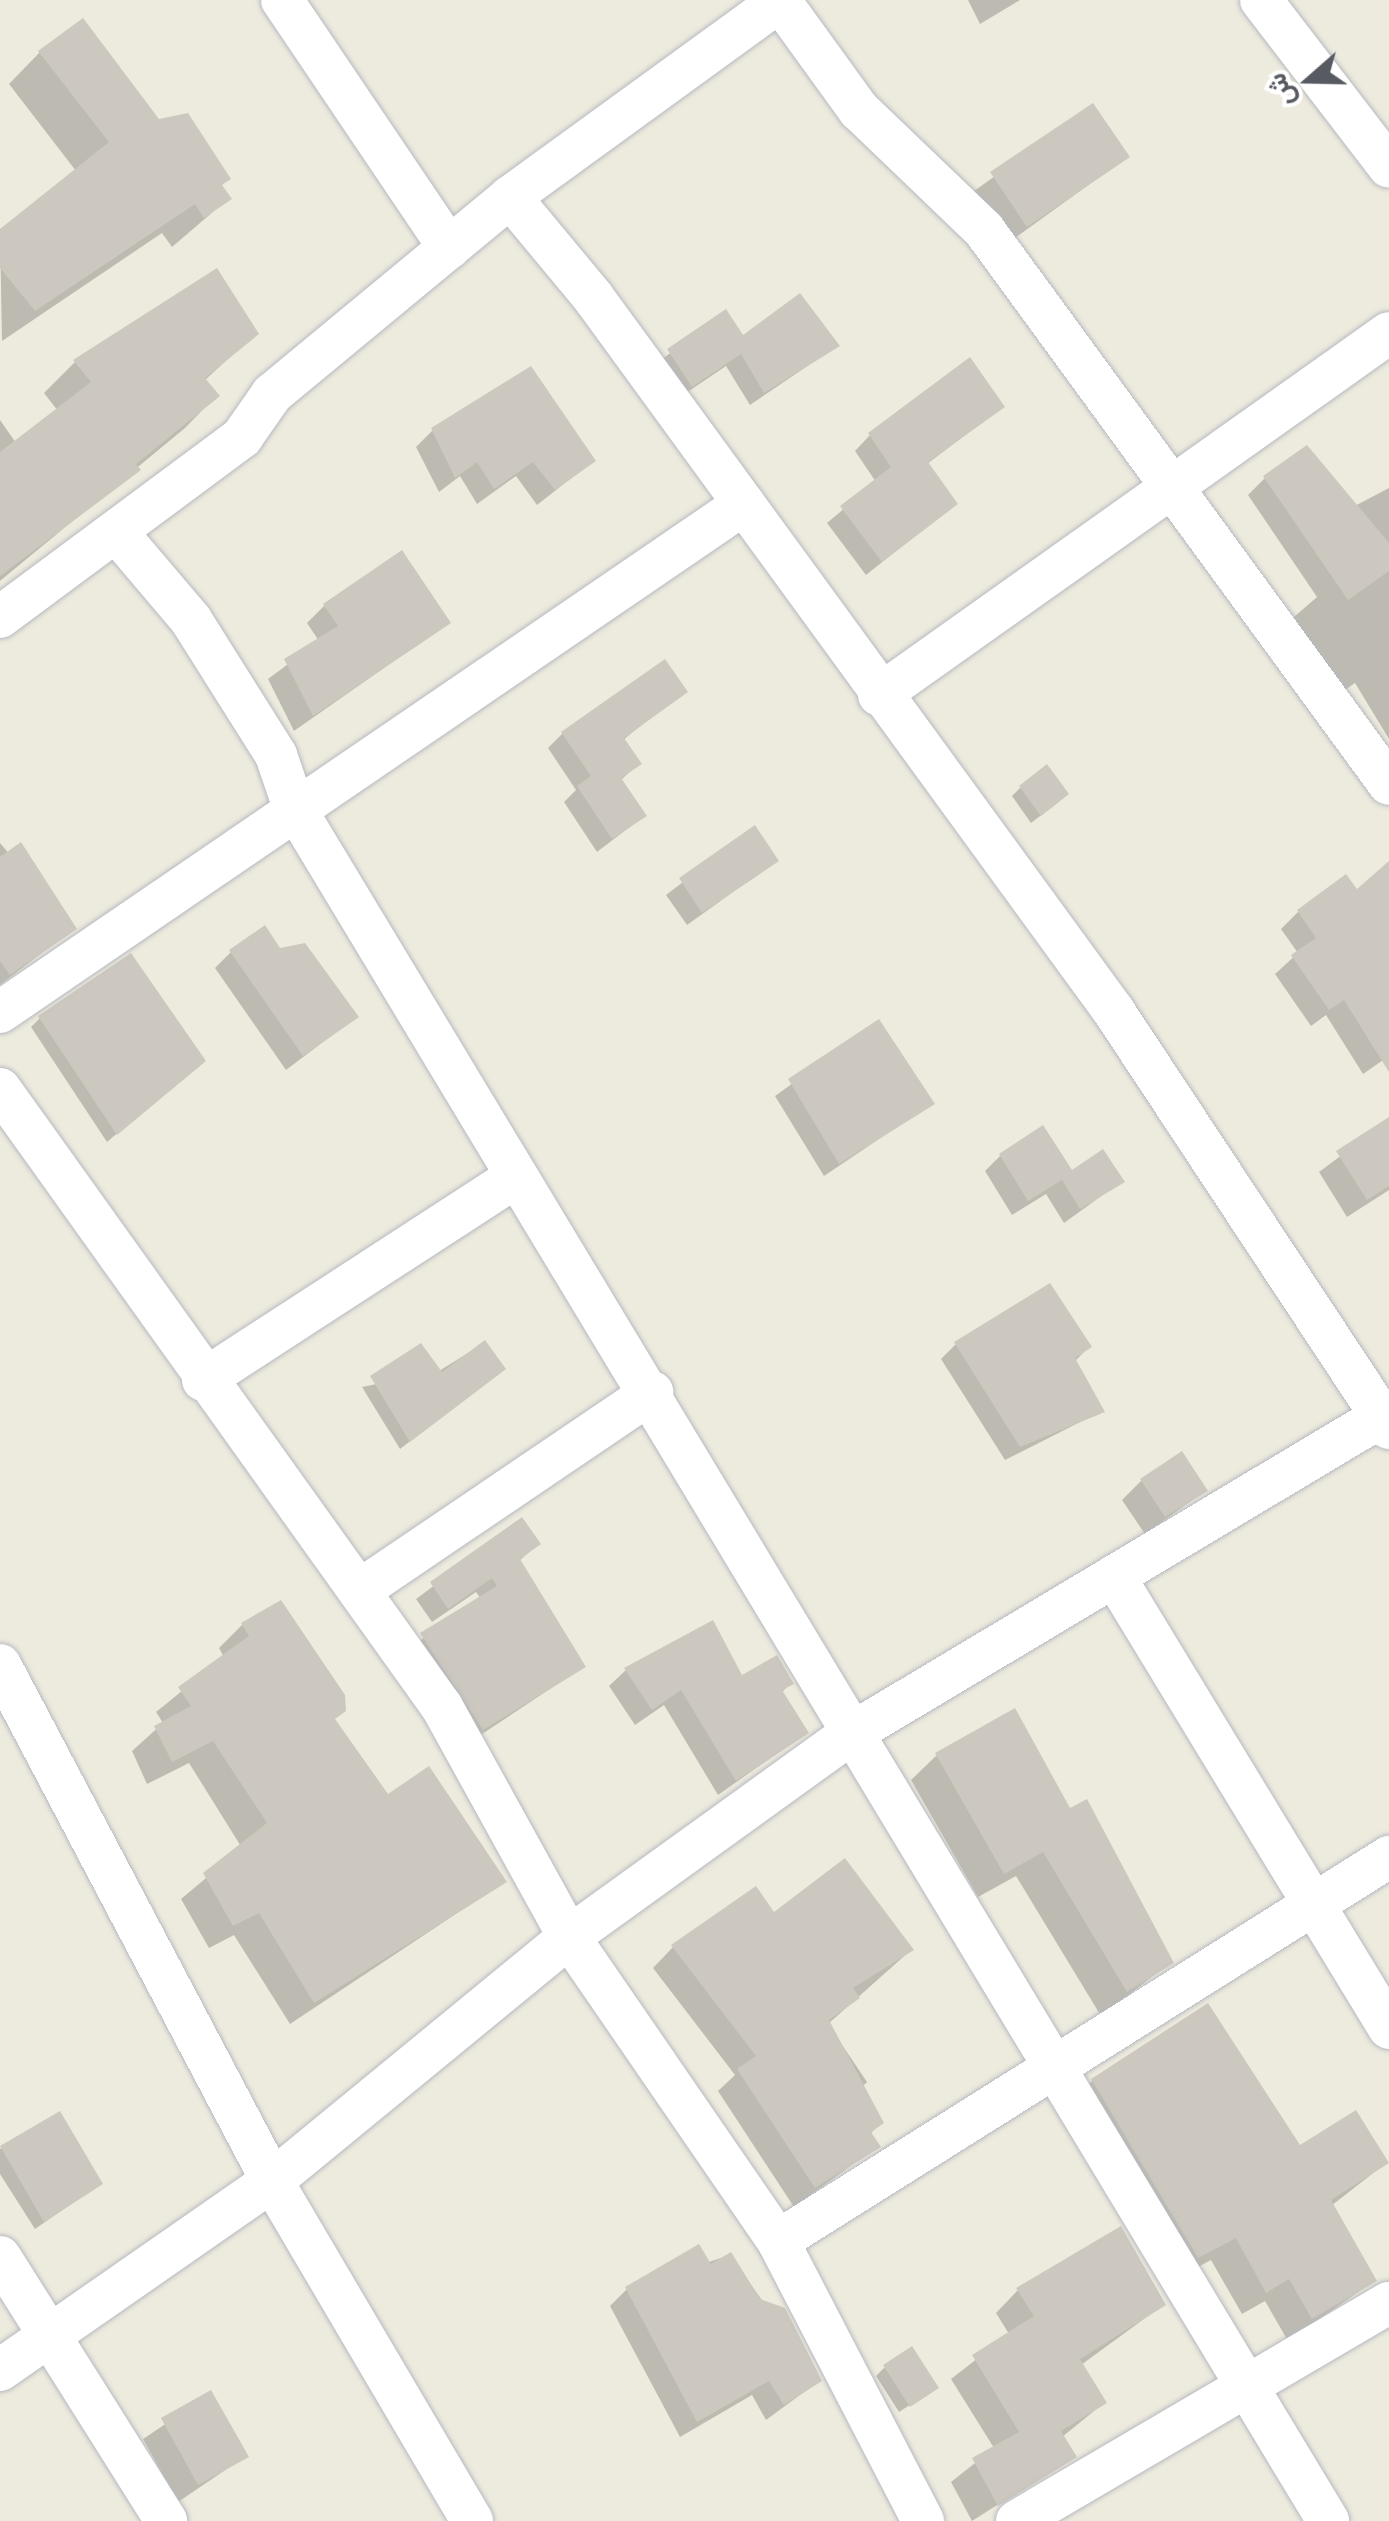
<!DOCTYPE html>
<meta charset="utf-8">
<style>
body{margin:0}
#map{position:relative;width:1389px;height:2521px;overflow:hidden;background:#edeade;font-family:"Nunito Sans",Vazirmatn,sans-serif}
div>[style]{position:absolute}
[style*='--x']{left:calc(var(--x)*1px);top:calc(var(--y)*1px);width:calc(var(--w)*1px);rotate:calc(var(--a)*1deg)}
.shadow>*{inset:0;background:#0003}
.building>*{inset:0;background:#ccc8bf}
.roads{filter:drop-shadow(0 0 2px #b6b9bf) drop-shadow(0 0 2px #b6b9bf)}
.minor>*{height:42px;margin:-21px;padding:0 21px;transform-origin:21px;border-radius:21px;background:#fff}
span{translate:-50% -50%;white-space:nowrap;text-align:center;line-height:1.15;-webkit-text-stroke:8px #fff;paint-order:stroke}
.north{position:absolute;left:1259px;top:30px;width:100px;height:100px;-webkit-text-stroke:8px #fff;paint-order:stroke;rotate:250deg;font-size:28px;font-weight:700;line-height:40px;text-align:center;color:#575b61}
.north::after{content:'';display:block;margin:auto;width:35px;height:45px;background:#575b61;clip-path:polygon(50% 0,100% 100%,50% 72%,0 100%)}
</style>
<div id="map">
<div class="shadow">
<div style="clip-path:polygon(968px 0,1020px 0,980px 24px)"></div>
<div style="clip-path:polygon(40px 52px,158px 122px,228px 199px,172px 247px,162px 233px,2px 341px,0 233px,76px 171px,9px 84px)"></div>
<div style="clip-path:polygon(1092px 107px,1127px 157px,1008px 243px,974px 191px)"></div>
<div style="clip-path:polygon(725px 313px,742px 339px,837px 346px,750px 405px,726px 366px,677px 399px,654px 365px)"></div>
<div style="clip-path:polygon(255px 334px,204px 381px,216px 396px,185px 428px,0 581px,0 420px,16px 443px,58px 411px,44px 393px,75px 362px)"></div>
<div style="clip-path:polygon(1002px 407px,927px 464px,955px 504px,866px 575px,827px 523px,876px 482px,855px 451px,870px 435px)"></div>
<div style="clip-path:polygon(433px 430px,593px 461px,537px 505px,516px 476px,477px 504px,460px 476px,439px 492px,416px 447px)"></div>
<div style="clip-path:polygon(1265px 478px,1349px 509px,1389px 488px,1389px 739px,1355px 683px,1336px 696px,1287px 623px,1317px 597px,1248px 495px)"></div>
<div style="clip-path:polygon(325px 605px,448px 623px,294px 731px,268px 679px,319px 641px,307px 623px)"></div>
<div style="clip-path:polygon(684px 691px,623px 740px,639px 763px,620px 781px,644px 816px,597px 852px,564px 802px,576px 790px,548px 748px,562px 734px)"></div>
<div style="clip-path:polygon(1020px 788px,1057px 803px,1031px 823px,1012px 796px)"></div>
<div style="clip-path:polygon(754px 828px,776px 861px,687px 925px,666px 895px)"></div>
<div style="clip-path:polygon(0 843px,73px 929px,0 985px)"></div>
<div style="clip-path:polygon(1298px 912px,1389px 936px,1389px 1056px,1363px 1074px,1326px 1015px,1311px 1026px,1275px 974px,1298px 953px,1281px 929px)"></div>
<div style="clip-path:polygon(279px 951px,356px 1017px,286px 1070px,215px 968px,231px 952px)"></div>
<div style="clip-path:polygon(40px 1018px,193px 1069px,107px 1142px,31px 1027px)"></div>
<div style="clip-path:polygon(878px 1022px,931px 1104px,824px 1176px,775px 1096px)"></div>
<div style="clip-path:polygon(1389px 1120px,1389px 1190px,1347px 1217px,1319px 1172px)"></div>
<div style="clip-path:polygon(1000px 1156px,1071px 1174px,1122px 1181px,1064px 1223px,1046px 1194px,1012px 1215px,985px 1171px)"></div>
<div style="clip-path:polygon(484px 1343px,494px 1377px,400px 1449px,362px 1387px,439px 1371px)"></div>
<div style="clip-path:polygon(956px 1344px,1089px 1347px,1074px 1362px,1102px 1411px,1005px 1460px,941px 1359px)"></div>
<div style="clip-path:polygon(1141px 1481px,1205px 1491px,1145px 1534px,1122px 1500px)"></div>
<div style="clip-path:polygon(521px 1521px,538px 1544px,519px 1561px,583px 1667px,467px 1744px,406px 1650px,481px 1599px,476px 1592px,432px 1622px,416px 1599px)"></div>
<div style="clip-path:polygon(242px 1625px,333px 1720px,388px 1798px,504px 1882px,290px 2024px,234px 1935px,209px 1948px,181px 1899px,242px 1848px,189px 1763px,147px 1784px,132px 1751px,163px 1723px,156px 1712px,224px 1657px,219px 1648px)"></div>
<div style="clip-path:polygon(626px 1670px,791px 1683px,781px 1693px,806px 1733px,718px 1795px,664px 1705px,635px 1725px,609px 1686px)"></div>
<div style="clip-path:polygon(937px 1755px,1069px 1811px,1171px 1962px,1101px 2016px,1016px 1876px,978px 1897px,911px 1780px)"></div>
<div style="clip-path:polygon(773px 1915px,911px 1950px,828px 2024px,867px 2082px,860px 2089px,881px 2123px,870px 2134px,878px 2146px,794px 2207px,718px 2091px,735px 2075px,653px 1968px,673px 1947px)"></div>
<div style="clip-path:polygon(1092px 2081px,1299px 2148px,1386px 2163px,1331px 2206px,1374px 2281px,1288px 2341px,1265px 2301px,1242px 2314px,1211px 2260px,1174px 2280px,1069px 2105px)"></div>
<div style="clip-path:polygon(59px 2114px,100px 2184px,35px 2229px,0 2174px,0 2149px)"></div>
<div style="clip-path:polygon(730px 2255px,819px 2381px,766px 2420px,752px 2395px,680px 2437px,610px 2306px,627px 2289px)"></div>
<div style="clip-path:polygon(1018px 2290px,1163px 2305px,1081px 2365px,1104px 2403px,1062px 2437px,1074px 2456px,972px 2521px,951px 2482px,994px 2448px,951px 2379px,1009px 2334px,996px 2313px)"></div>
<div style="clip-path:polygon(885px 2367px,936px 2388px,899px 2412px,876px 2376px)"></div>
<div style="clip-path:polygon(210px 2394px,246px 2456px,178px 2502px,143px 2439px)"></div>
</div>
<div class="building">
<div style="clip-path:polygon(83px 18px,159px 119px,188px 113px,231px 179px,222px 185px,232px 199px,204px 218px,195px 204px,35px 311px,0 268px,0 229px,109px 142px,38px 51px)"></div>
<div style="clip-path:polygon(1093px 103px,1130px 157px,1027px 227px,990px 172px)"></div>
<div style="clip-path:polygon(217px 268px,259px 334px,205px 378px,220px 396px,136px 464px,141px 470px,0 576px,0 452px,91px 382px,73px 360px)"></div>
<div style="clip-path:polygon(800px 293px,840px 346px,764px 393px,741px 354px,692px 387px,667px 349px,726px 309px,743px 335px)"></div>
<div style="clip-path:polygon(970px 357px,1005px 407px,928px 462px,958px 504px,882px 562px,840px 506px,891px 467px,868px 433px)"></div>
<div style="clip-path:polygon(531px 366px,596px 461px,555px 490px,533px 462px,494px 489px,477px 462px,455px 478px,431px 428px)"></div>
<div style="clip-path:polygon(1307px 445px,1389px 543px,1389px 571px,1348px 600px,1263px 476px)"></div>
<div style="clip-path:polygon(402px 550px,451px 623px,313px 716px,284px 659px,338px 626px,323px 604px)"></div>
<div style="clip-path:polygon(665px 659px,688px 692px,624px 738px,642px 764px,621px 778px,647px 816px,612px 839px,577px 786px,591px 776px,561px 732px)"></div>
<div style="clip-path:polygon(1047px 764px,1069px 794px,1041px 816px,1019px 786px)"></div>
<div style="clip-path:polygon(755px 825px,779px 861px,702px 913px,679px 878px)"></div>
<div style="clip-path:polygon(21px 842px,77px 929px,10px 975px,0 961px,0 857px)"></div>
<div style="clip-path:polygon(1389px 861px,1389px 1072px,1344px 1000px,1329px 1010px,1291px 955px,1316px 938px,1297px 910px,1346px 874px,1357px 889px)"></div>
<div style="clip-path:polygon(265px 925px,280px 948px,305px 943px,359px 1017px,303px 1056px,229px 950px)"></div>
<div style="clip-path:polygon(131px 953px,206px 1061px,117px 1135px,38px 1016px)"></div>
<div style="clip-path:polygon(879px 1019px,935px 1104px,839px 1164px,788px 1079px)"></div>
<div style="clip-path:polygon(1389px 1117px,1389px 1186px,1367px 1200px,1336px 1151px)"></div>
<div style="clip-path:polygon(1043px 1125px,1072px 1170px,1103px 1149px,1125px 1182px,1080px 1209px,1062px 1180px,1028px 1201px,999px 1154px)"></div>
<div style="clip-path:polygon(1050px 1283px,1092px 1347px,1075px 1358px,1105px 1412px,1020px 1447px,954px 1342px)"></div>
<div style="clip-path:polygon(485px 1340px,506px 1369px,410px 1442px,370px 1376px,421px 1343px,442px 1372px)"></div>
<div style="clip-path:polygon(1182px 1451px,1208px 1491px,1165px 1517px,1140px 1479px)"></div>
<div style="clip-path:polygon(522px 1517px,541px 1544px,520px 1559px,586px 1667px,483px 1730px,420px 1633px,497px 1586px,492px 1578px,448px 1609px,430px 1582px)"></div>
<div style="clip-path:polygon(281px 1600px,345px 1695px,346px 1711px,335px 1719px,388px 1794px,429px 1766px,507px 1882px,314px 2003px,259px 1913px,233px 1926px,203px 1873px,267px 1823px,213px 1741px,172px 1762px,154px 1726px,191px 1706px,178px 1687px,249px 1636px,241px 1623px)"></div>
<div style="clip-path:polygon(713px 1620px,742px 1675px,777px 1655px,794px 1684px,782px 1690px,809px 1733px,736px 1781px,681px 1690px,652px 1710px,624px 1668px)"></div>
<div style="clip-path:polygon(1015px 1708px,1070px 1808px,1087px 1799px,1174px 1963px,1127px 1992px,1043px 1852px,1004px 1874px,935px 1753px)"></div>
<div style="clip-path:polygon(845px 1858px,914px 1950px,853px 1988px,860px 1998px,829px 2020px,884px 2123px,871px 2132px,881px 2147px,815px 2188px,737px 2069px,756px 2056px,671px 1945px,756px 1886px,774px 1912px)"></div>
<div style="clip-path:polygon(1208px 2003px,1300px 2145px,1356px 2110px,1389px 2163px,1331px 2200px,1377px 2281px,1312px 2319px,1289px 2279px,1266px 2293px,1236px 2238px,1198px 2258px,1091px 2079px)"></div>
<div style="clip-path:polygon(60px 2111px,103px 2184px,44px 2222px,0 2146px)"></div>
<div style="clip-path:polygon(1121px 2226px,1166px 2305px,1080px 2359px,1107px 2403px,1061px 2431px,1077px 2457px,998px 2506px,972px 2458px,1019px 2432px,972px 2355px,1034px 2316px,1016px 2288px)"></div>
<div style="clip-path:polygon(699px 2244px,711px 2264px,731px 2252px,760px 2299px,785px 2308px,822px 2381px,784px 2405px,769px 2381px,697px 2422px,625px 2287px)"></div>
<div style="clip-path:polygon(912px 2346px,939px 2388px,910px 2407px,883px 2365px)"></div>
<div style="clip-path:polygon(211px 2390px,249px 2457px,198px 2485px,161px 2418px)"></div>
</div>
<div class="roads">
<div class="minor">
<div style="--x:282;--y:0;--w:299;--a:56"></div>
<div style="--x:1261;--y:0;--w:210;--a:52.5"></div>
<div style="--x:780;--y:1;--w:135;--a:54.1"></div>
<div style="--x:859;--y:110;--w:173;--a:43.8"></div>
<div style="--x:984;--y:230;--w:686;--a:53.83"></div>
<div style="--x:510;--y:197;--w:130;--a:50.3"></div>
<div style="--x:593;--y:297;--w:882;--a:53.9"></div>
<div style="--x:1113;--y:1010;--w:501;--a:56.56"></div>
<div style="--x:119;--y:535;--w:111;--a:49.7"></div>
<div style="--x:191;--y:620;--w:160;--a:57.8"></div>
<div style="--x:276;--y:755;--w:53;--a:71.2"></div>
<div style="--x:293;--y:805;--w:2004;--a:58.9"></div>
<div style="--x:0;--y:617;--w:302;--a:-36.6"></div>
<div style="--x:242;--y:437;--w:52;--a:-55.1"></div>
<div style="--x:272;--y:394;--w:309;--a:-39.6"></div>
<div style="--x:510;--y:197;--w:335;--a:-36"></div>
<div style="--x:879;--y:695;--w:625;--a:-35.37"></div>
<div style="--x:0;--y:1012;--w:901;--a:-34.33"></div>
<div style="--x:0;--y:1089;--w:760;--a:54.43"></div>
<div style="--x:442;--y:1707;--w:263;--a:61.1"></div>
<div style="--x:569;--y:1937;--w:369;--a:55.5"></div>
<div style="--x:778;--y:2241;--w:315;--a:62.6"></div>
<div style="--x:203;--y:1380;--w:374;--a:-33"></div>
<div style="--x:1114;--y:1576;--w:529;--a:58.68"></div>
<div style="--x:360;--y:1590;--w:353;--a:-34.1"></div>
<div style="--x:0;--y:1665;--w:583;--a:62.2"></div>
<div style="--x:272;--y:2181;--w:394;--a:59.5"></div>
<div style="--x:778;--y:2241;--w:722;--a:-32.15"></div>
<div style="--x:0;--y:2257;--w:312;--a:57.8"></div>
<div style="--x:0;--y:2370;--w:331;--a:-34.8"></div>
<div style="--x:272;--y:2181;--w:384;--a:-39.4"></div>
<div style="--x:569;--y:1937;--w:349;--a:-35.8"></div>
<div style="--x:852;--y:1733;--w:626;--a:-30.87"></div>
<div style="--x:1017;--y:2521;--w:431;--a:-30.4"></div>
</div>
</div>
<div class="north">ش</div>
</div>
